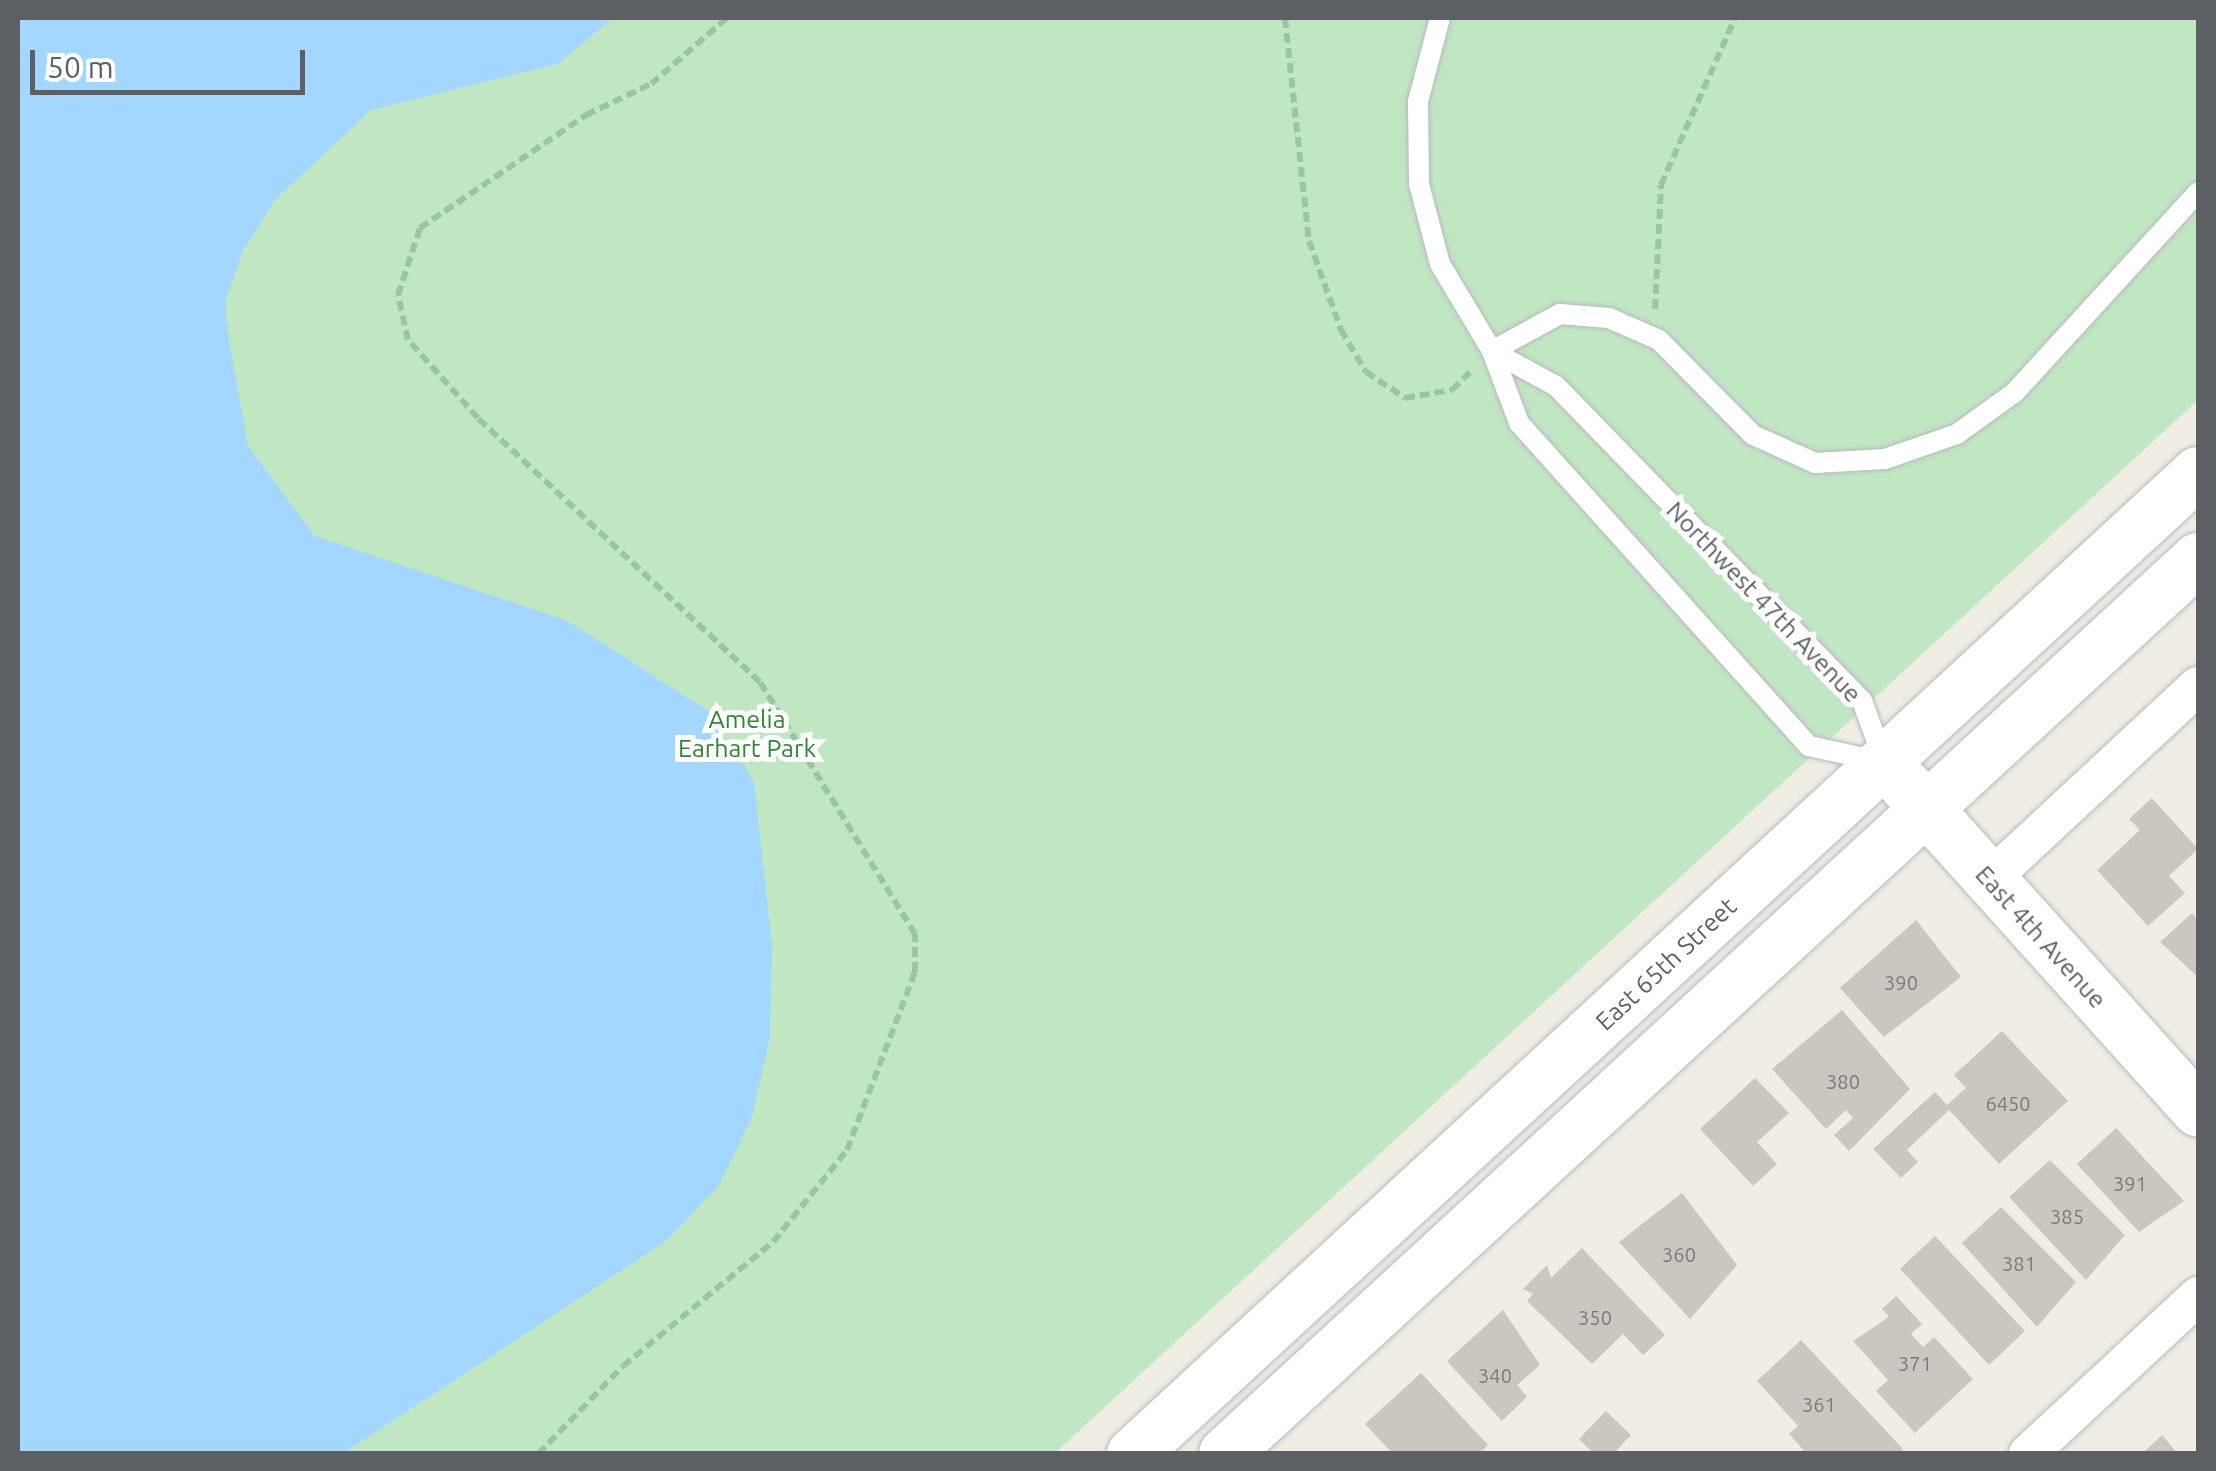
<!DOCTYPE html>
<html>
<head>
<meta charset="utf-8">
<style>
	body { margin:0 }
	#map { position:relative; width:2216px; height:1471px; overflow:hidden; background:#efede4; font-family:Ubuntu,sans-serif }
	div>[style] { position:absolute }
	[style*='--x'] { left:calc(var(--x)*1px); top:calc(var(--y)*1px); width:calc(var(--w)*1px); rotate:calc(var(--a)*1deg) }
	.green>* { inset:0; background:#c0e7c1 }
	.water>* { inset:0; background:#a4d7ff }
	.building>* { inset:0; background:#cac7c1 }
	.path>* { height:6px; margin-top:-3px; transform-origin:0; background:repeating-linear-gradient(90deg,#98c6a5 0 10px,transparent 0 15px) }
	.roads { filter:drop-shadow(0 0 2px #b7babe) drop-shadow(0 0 2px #b7babe) }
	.service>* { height:20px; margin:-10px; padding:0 10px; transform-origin:10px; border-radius:10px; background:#fff }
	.minor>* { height:38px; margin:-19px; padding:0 19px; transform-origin:19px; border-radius:19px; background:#fff }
	.secondary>* { height:52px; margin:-26px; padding:0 26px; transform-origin:26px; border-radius:26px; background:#fff }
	span { translate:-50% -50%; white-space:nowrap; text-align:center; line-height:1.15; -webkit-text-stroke:10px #fff; paint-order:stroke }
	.number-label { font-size:20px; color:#787a7c }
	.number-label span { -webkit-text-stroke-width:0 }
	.street-label { font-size:25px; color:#5c6065 }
	.park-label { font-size:25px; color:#348438 }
	.frame { position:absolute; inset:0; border:20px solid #5c6065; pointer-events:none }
	.scale { position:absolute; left:30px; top:50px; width:275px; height:45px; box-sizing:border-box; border:5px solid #5c6065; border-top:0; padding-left:12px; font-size:30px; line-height:35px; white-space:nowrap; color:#5c6065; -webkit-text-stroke:8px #fff; paint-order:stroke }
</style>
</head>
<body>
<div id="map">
	<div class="green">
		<i style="clip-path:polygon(18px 18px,2198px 18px,2198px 400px,1055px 1453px,18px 1453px)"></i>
	</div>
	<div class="water">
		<i style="clip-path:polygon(18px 18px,613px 18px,558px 64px,371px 110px,275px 200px,243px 251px,225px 302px,229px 340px,248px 446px,315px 536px,568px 621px,707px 710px,754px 781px,772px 946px,770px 1038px,751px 1120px,718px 1187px,665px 1242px,344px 1453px,18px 1453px)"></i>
	</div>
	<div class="building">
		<i style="clip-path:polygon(2152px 798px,2198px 849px,2169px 876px,2185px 893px,2148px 926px,2097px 870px,2140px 830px,2129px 819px)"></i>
		<i style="clip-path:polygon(2192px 913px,2198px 921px,2198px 977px,2160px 942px)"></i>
		<i style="clip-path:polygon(1916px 920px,1961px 977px,1884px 1037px,1840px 988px)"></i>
		<i style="clip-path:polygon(1842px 1010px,1910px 1089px,1849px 1151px,1834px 1135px,1853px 1118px,1846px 1110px,1826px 1129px,1772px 1069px)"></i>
		<i style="clip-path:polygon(2002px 1031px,2068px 1101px,1999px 1164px,1949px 1110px,1907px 1150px,1918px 1162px,1901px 1178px,1873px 1149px,1935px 1092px,1947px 1105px,1966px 1088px,1954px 1075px)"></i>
		<i style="clip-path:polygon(1755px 1078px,1789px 1113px,1757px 1142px,1777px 1164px,1753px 1186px,1700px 1129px)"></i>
		<i style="clip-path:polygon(2116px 1128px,2184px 1201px,2139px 1232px,2077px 1164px)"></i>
		<i style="clip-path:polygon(2050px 1160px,2125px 1235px,2086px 1280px,2009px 1197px)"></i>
		<i style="clip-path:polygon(1682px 1193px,1737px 1265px,1690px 1319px,1619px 1242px)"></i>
		<i style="clip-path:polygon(2001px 1207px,2076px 1282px,2037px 1327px,1962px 1243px)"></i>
		<i style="clip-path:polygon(1935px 1236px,2025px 1331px,1989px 1365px,1900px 1269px)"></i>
		<i style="clip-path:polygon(1582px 1248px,1665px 1335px,1643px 1355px,1623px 1334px,1592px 1364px,1527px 1301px,1533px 1294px,1523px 1289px,1547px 1265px,1551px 1278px)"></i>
		<i style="clip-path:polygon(1896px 1296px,1922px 1324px,1911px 1334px,1923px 1347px,1934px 1337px,1973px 1379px,1915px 1433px,1876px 1391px,1888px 1380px,1853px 1341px,1889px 1317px,1882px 1309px)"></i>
		<i style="clip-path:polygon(1503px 1310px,1540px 1365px,1517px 1385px,1527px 1397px,1502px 1421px,1447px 1361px)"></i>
		<i style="clip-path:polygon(1801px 1340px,1903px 1449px,1899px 1454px,1807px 1454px,1789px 1434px,1798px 1426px,1757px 1381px)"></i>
		<i style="clip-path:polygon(1421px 1373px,1488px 1445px,1479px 1454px,1393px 1454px,1365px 1424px)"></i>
		<i style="clip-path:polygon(1606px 1411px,1631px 1435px,1613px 1454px,1594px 1454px,1579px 1439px)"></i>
		<i style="clip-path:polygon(2162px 1435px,2178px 1454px,2142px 1454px)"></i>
	</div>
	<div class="path">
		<i style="--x:1285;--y:18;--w:224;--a:83.9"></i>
		<i style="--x:1309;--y:241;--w:95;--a:70.2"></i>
		<i style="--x:1341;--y:330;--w:49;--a:59.2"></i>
		<i style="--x:1366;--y:372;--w:47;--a:33.7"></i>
		<i style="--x:1405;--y:398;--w:48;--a:-9.7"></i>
		<i style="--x:1452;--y:390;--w:30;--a:-45"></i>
		<i style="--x:1655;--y:309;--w:124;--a:-87.2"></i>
		<i style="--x:1661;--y:185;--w:183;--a:-66.1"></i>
		<i style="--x:538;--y:1454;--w:122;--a:-46"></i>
		<i style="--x:623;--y:1366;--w:195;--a:-39.6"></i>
		<i style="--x:773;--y:1242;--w:118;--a:-51.2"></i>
		<i style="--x:847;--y:1150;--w:191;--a:-69.1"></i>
		<i style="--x:915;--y:972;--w:38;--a:-90"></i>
		<i style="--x:915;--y:934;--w:296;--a:-121.6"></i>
		<i style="--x:760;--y:682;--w:386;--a:-136.9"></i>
		<i style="--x:478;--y:418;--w:105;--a:-131.9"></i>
		<i style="--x:408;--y:340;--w:46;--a:-102.5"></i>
		<i style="--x:398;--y:295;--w:71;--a:-71.8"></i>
		<i style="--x:420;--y:228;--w:201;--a:-34.2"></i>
		<i style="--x:586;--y:115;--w:72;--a:-25.5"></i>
		<i style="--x:651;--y:84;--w:101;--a:-41"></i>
	</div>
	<div class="roads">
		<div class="service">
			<i style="--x:1440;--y:18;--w:86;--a:104.8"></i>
			<i style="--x:1418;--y:101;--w:83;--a:89.3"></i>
			<i style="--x:1419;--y:184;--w:83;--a:75.3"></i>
			<i style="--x:1440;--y:264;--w:101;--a:59.1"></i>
			<i style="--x:1492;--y:351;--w:77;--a:69.4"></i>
			<i style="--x:1519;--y:423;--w:434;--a:48.1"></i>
			<i style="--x:1809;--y:746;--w:71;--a:12.3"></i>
			<i style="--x:1492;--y:351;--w:77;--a:-28.6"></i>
			<i style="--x:1560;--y:314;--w:49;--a:4.7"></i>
			<i style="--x:1609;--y:318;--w:55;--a:23.7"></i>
			<i style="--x:1659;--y:340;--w:134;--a:45.3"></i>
			<i style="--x:1753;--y:435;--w:68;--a:24.3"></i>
			<i style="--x:1815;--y:463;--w:70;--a:-3.3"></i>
			<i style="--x:1885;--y:459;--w:76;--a:-19.1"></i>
			<i style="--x:1957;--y:434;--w:72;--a:-35.9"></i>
			<i style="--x:2015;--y:392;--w:271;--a:-47.5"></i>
			<i style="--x:1492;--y:351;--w:73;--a:28.7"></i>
			<i style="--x:1556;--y:386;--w:439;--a:45.8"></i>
			<i style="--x:1862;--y:701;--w:63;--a:69.6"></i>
		</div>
		<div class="minor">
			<i style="--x:1989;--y:880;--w:285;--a:-42.9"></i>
			<i style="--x:2028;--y:1454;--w:232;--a:-42.9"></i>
		</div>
		<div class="secondary">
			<i style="--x:1905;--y:785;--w:438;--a:48"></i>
			<i style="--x:1133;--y:1454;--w:1448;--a:-42.65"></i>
			<i style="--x:1225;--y:1454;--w:1322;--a:-42.61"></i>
		</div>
	</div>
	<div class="number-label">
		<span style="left:1901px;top:982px">390</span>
		<span style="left:1843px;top:1081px">380</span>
		<span style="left:2008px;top:1103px">6450</span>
		<span style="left:2130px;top:1183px">391</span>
		<span style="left:2067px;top:1216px">385</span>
		<span style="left:1679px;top:1254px">360</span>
		<span style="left:2019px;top:1263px">381</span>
		<span style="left:1595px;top:1317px">350</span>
		<span style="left:1915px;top:1363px">371</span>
		<span style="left:1495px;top:1375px">340</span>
		<span style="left:1819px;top:1404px">361</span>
	</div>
	<div class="street-label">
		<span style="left:1764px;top:602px;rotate:46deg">Northwest 47th Avenue</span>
		<span style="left:2041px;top:937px;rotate:48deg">East 4th Avenue</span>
		<span style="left:1666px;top:964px;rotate:-43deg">East 65th Street</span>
	</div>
	<div class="park-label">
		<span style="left:747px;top:734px">Amelia<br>Earhart Park</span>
	</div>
	<div class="frame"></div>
	<div class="scale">50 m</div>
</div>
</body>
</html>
